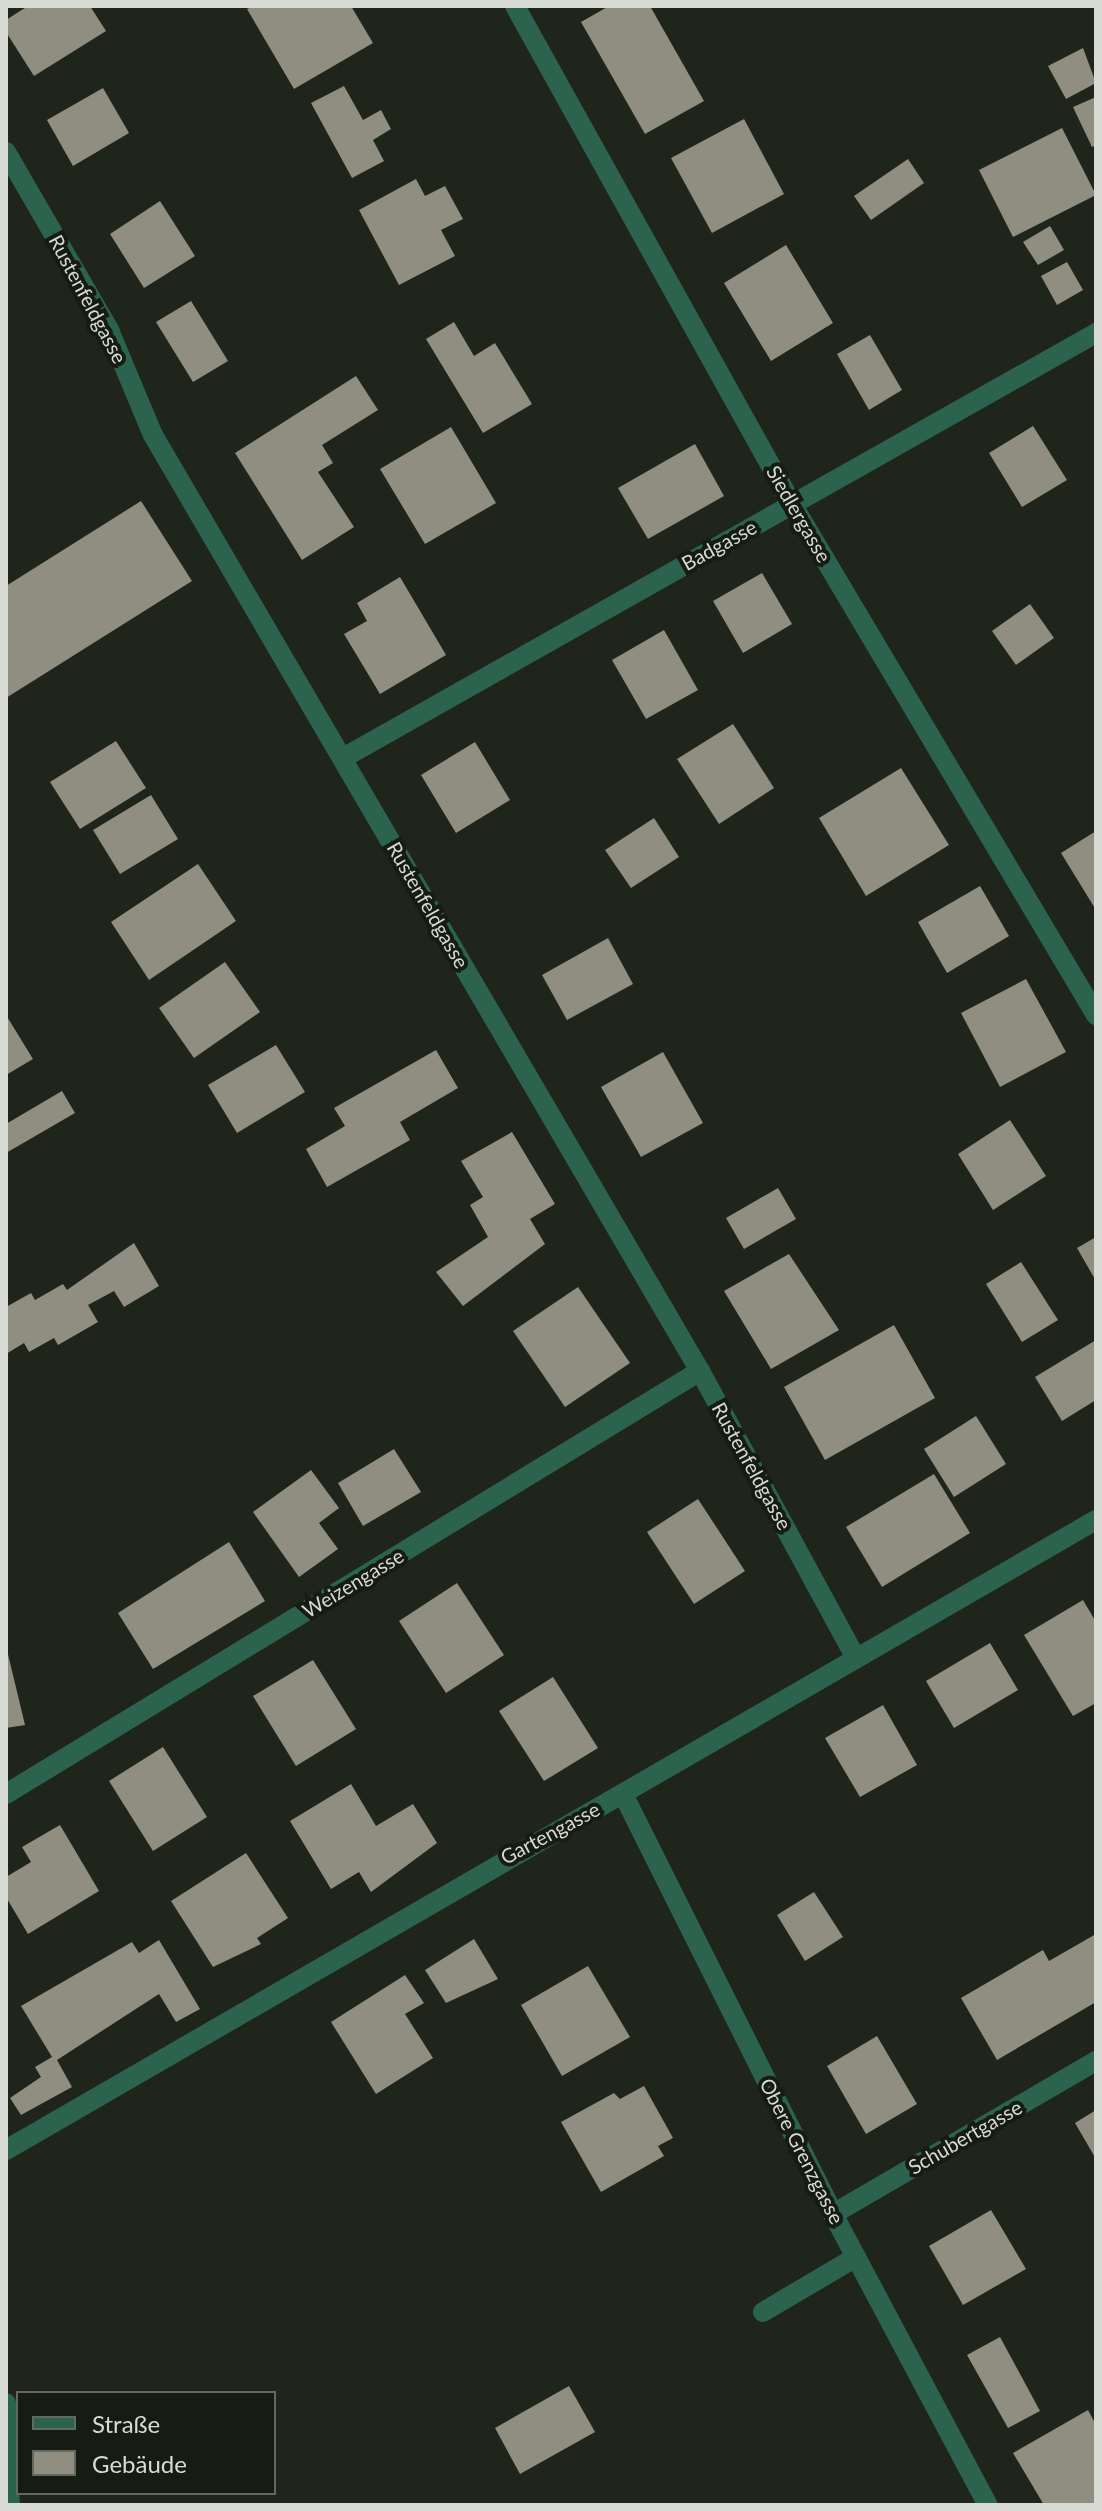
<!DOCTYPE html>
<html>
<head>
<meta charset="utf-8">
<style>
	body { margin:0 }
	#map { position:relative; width:1102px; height:2511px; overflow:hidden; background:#1f251b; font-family:Lato,sans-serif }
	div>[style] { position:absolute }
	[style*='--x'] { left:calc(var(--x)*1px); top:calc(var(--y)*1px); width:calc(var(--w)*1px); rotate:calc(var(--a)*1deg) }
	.building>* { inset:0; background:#908e80 }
	.minor>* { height:20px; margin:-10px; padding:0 10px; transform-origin:10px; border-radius:10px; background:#2b634e }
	span { translate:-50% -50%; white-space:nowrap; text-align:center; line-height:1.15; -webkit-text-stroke:8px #161c12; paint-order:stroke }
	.street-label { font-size:20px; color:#d7dbd4 }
	.frame { position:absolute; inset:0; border:8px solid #d7dbd4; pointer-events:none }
	.legend { position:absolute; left:16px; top:2391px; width:260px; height:104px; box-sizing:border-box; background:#161c12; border:2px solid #636860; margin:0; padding:10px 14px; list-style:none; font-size:24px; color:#d7dbd4 }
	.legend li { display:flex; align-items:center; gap:16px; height:40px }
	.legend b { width:40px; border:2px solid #636860 }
</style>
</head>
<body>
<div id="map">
	<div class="building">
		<i style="clip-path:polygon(28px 6px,90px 6px,106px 31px,34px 76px,6px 32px,6px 20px)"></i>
		<i style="clip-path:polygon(253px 6px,351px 6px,373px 43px,294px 89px,247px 9px)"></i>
		<i style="clip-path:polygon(609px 6px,650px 6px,704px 101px,645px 134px,581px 22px)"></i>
		<i style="clip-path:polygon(1083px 48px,1096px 83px,1066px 99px,1048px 66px)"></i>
		<i style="clip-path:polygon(344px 86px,363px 120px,381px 110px,391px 129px,373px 140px,384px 161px,352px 178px,311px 103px)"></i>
		<i style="clip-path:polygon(103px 88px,129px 133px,73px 166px,47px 120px)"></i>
		<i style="clip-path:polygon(1096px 97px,1096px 145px,1092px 147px,1073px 107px)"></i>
		<i style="clip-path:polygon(744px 119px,784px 194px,712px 233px,671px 158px)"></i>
		<i style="clip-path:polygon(1062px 128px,1096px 195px,1013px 237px,979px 170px)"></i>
		<i style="clip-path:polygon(908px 159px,924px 183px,871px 220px,854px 196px)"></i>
		<i style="clip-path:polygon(416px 179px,425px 196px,445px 186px,463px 219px,441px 230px,455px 256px,399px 285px,359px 210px)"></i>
		<i style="clip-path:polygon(160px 201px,195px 256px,144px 288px,110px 234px)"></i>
		<i style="clip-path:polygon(1050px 226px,1064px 250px,1038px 265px,1023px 242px)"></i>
		<i style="clip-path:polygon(786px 245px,833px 323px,771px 361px,724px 283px)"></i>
		<i style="clip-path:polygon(1067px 262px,1083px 290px,1057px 305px,1041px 276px)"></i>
		<i style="clip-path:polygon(191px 301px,228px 361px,193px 382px,156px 322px)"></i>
		<i style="clip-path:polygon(454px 322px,474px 356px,495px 343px,532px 404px,483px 433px,426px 339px)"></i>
		<i style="clip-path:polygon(870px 335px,902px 390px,869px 410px,837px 354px)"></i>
		<i style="clip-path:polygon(356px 376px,378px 410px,322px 445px,333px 463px,318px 472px,354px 527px,302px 560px,235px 453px)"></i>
		<i style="clip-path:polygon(1033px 426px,1067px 480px,1022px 507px,989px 453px)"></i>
		<i style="clip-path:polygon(451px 427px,496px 503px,425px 544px,380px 469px)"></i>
		<i style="clip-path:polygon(695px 444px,724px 496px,648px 539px,618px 488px)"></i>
		<i style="clip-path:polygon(141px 501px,192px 581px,6px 698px,6px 586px)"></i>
		<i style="clip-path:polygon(762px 573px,792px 624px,743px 653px,713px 601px)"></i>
		<i style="clip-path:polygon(400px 577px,446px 655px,380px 694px,344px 634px,367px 621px,357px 603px)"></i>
		<i style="clip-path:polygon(1030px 604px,1054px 638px,1016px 665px,992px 631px)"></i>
		<i style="clip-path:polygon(664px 630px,698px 690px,646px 719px,612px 660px)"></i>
		<i style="clip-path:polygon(733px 724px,774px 788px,719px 824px,677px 759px)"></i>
		<i style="clip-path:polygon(116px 741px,146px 788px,80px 829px,50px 782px)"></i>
		<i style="clip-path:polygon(475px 742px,510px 800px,456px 833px,421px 775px)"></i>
		<i style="clip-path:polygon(901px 768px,949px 845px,866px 896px,819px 818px)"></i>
		<i style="clip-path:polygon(151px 795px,178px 839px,120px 874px,93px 830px)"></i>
		<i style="clip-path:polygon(654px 818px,679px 857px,631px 888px,605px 850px)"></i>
		<i style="clip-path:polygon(1096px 831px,1096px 910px,1061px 853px)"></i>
		<i style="clip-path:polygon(198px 864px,236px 921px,149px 980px,111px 922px)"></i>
		<i style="clip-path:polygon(980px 886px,1009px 936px,947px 973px,918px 922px)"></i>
		<i style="clip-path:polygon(608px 938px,633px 984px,567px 1020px,542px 975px)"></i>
		<i style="clip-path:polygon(225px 962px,260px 1012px,194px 1058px,159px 1008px)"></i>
		<i style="clip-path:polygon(1026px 979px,1066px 1052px,1000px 1087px,961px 1013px)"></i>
		<i style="clip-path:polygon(6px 1015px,33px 1059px,6px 1075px)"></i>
		<i style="clip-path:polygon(276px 1045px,305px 1092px,237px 1133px,208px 1085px)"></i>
		<i style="clip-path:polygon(436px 1050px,458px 1088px,400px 1122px,410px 1140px,327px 1187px,306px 1149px,345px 1126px,334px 1108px)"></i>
		<i style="clip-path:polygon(663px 1052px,703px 1123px,641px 1157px,601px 1087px)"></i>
		<i style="clip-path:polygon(62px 1091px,75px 1113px,6px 1153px,6px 1124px)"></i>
		<i style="clip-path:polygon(1010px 1120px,1046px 1176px,993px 1210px,958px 1154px)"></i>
		<i style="clip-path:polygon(512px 1132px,555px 1204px,530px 1219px,545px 1244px,463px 1306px,436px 1272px,488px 1237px,470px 1205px,483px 1197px,461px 1161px)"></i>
		<i style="clip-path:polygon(778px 1188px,796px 1219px,744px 1249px,726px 1218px)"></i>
		<i style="clip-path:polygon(1096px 1237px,1096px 1281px,1077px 1248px)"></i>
		<i style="clip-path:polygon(134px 1243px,159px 1286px,124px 1307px,114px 1291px,88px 1305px,98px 1322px,58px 1345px,54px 1338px,29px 1352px,24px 1343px,6px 1354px,6px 1307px,31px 1293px,35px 1300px,63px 1284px,67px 1290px)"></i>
		<i style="clip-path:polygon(789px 1254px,839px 1330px,771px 1369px,724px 1291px)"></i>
		<i style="clip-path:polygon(1021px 1262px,1058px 1320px,1022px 1342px,986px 1284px)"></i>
		<i style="clip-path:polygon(578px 1287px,630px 1363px,565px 1407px,513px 1331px)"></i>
		<i style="clip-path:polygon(894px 1325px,935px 1398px,825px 1460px,784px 1387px)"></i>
		<i style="clip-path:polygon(1096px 1340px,1096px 1400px,1062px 1421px,1035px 1377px)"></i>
		<i style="clip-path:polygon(976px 1416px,1006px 1464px,954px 1497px,924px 1449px)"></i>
		<i style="clip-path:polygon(394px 1449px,421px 1492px,363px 1526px,338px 1483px)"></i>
		<i style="clip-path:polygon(311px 1470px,339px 1508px,319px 1523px,338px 1549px,299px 1577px,253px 1512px)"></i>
		<i style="clip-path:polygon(934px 1474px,970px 1533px,882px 1587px,846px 1527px)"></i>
		<i style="clip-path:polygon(698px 1499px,745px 1571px,694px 1604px,647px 1532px)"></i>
		<i style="clip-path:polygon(229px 1542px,265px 1601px,153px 1669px,118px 1613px)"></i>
		<i style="clip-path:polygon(457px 1583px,504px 1655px,446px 1693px,399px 1621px)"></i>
		<i style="clip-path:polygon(1083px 1600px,1096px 1622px,1096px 1703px,1073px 1716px,1024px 1635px)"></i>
		<i style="clip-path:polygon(990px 1643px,1018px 1690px,954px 1728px,926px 1681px)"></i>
		<i style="clip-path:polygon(6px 1646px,25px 1725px,6px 1728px)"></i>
		<i style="clip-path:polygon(313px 1660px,356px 1729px,296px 1766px,253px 1696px)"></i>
		<i style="clip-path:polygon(553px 1677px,598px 1748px,544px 1781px,499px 1711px)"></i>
		<i style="clip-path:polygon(883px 1705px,917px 1765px,860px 1797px,825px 1738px)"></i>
		<i style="clip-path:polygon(163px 1747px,207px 1817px,153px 1851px,109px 1781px)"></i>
		<i style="clip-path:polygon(351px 1784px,376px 1826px,413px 1804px,437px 1843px,371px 1892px,359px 1872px,331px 1889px,290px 1821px)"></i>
		<i style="clip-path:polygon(60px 1825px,99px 1891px,28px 1934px,6px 1897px,6px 1877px,31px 1862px,22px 1847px)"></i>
		<i style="clip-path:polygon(246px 1853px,288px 1918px,257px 1938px,261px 1944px,213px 1967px,171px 1901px)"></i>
		<i style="clip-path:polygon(814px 1892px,843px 1937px,805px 1961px,777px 1915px)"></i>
		<i style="clip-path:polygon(1096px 1934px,1096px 2002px,997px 2060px,961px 1998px,1043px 1950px,1049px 1961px)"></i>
		<i style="clip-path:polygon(474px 1939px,498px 1979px,446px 2003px,425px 1970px)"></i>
		<i style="clip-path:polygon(159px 1940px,200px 2009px,176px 2022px,159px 1994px,57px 2060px,72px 2087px,21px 2115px,10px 2098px,41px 2077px,35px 2067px,52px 2057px,21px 2006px,132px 1942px,139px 1953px)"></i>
		<i style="clip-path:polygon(588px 1966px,630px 2037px,562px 2076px,521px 2005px)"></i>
		<i style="clip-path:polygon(405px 1975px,424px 2003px,405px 2014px,433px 2058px,376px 2094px,331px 2022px)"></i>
		<i style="clip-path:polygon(877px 2036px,917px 2104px,866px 2134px,827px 2066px)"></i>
		<i style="clip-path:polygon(644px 2086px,673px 2138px,658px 2146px,664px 2156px,601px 2192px,561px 2122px,614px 2093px,620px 2099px)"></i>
		<i style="clip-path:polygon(1096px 2110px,1096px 2159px,1075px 2123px)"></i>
		<i style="clip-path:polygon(991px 2210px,1026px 2269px,963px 2305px,929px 2246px)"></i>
		<i style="clip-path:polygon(1000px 2337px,1040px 2411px,1008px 2428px,967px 2355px)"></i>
		<i style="clip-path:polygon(569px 2386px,595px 2432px,520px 2474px,495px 2428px)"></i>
		<i style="clip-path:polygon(1088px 2410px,1096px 2425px,1096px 2505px,1044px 2505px,1013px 2453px)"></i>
	</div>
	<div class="minor">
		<i style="--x:515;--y:6;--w:570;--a:60.92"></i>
		<i style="--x:792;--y:504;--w:595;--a:59.25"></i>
		<i style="--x:6;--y:152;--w:206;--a:59.9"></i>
		<i style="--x:109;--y:330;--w:114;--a:67.3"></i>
		<i style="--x:153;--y:435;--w:1084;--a:59.7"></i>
		<i style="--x:700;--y:1371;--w:324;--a:61.5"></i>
		<i style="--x:343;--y:758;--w:865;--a:-29.44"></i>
		<i style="--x:6;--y:1794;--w:813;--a:-31.36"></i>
		<i style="--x:623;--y:1794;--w:470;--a:63.4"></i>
		<i style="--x:833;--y:2214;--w:330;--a:62"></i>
		<i style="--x:6;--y:2150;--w:1259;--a:-30.03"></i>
		<i style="--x:833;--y:2214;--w:304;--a:-30.2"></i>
		<i style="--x:763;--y:2312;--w:108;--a:-30.6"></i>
		<i style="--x:6;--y:2403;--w:102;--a:87.8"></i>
	</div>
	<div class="street-label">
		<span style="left:88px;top:299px;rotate:62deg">Rustenfeldgasse</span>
		<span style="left:799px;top:514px;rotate:60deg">Siedlergasse</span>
		<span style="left:719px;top:545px;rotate:-29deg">Badgasse</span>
		<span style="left:428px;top:905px;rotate:60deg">Rustenfeldgasse</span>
		<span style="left:752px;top:1466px;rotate:61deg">Rustenfeldgasse</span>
		<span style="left:353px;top:1583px;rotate:-31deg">Weizengasse</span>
		<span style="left:550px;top:1833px;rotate:-28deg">Gartengasse</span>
		<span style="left:965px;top:2137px;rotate:-30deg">Schubertgasse</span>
		<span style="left:802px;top:2151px;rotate:63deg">Obere Grenzgasse</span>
	</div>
	<div class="frame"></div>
	<ul class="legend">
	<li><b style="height:10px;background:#2b634e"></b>Straße</li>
	<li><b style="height:22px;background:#908e80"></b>Gebäude</li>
	</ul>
</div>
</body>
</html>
